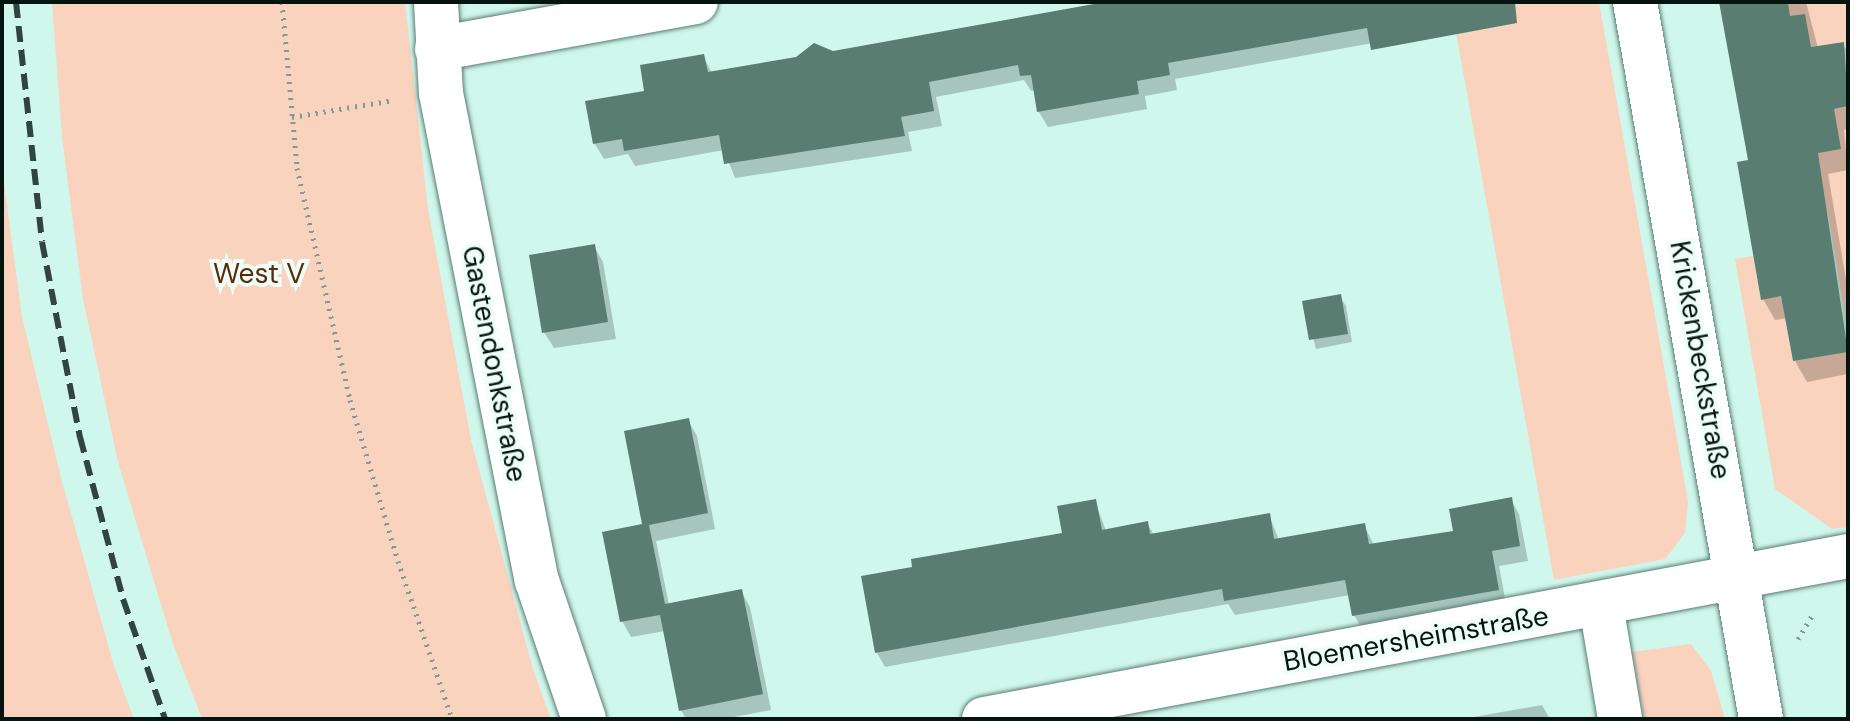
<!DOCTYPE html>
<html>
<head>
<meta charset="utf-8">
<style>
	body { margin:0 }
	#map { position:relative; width:1850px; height:721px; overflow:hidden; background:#d0f7eb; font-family:"DM Sans",sans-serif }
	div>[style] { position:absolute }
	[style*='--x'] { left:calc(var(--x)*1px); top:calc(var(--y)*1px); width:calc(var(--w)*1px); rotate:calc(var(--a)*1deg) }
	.green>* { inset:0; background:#f9d3bd }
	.shadow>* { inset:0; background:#0003 }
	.building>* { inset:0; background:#5a7d72 }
	.path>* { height:5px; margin-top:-2.5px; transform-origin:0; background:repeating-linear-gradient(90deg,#7f9b93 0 2px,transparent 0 8px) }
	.roads { filter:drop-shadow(0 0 2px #5a7d73) drop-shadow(0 0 2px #5a7d73) }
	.street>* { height:44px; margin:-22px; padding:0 22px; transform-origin:22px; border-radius:22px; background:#fff }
	.rail>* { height:6px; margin-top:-3px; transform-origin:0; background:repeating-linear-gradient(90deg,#31443e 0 16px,transparent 0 24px) }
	span { translate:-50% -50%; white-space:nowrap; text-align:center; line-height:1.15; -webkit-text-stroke:8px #effef9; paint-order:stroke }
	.park-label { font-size:28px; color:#5b2b09 }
	.street-label { font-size:28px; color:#061410 }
	.frame { position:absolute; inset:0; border:4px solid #061410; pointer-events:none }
</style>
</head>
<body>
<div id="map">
	<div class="green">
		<i style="clip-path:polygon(52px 2px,405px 2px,428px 209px,471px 440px,533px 669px,551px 719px,202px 719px,172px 641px,118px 462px,83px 299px,62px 137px)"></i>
		<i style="clip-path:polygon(1495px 2px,1599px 2px,1688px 501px,1685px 533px,1665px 559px,1554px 580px,1456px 32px)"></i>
		<i style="clip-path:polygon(1788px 2px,1848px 2px,1848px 67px,1844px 42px,1811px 47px,1805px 14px,1790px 16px)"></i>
		<i style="clip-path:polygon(1848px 106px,1848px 333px,1828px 213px,1800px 218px,1794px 157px,1834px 109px)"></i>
		<i style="clip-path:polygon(2px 168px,22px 317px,61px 478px,114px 666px,134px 719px,2px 719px)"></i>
		<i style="clip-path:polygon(1753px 256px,1761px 299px,1781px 296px,1793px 361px,1848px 352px,1848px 527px,1832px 529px,1775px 489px,1735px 259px)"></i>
		<i style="clip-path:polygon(1691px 644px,1711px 671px,1725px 719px,1644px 719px,1632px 652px)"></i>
	</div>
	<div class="shadow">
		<i style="clip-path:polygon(1116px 2px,1405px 2px,1411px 36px,1175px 79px,1177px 90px,1145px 96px,1147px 109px,1048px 127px,1039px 112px,1035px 90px,1031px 91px,1024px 80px,936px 97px,942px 126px,908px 132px,912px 151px,735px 178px,724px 150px,635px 166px,628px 154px,604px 159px,595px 144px,588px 103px,646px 93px,703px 56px,712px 73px)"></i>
		<i style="clip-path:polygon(1721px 2px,1806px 2px,1818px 48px,1843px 44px,1848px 53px,1848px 129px,1844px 130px,1848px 170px,1828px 174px,1848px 291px,1848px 374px,1807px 382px,1795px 361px,1787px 318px,1775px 320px,1763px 299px,1750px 162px)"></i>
		<i style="clip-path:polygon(594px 246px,603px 262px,616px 339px,554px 348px,544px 332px)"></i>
		<i style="clip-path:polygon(1340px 297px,1346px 306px,1352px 342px,1316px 349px,1304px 303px)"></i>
		<i style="clip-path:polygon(688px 420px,697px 436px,715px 529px,656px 541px,669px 605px,741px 591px,750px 607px,771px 710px,724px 719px,686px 719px,681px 710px,665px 631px,631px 637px,622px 621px,644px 526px)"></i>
		<i style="clip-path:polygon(1511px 500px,1519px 514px,1528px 561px,1499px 566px,1506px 604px,1363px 630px,1354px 615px,1350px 595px,1235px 615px,1228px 604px,885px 667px,877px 653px,915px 569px,1064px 534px,1095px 501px,1106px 531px,1147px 523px,1154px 535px,1269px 515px,1279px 540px,1364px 525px,1374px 545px,1455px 533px)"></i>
		<i style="clip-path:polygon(1542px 705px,1550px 719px,1462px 719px)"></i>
	</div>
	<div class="building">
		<i style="clip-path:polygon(1105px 2px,1515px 2px,1517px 23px,1371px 50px,1367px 28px,1168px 63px,1170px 75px,1137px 81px,1139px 94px,1037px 112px,1031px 75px,1020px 76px,1018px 65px,929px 82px,934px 111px,901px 117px,905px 136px,724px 164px,719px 135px,624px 151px,622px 139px,593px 144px,585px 101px,644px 91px,640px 65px,704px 54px,708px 72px,796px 57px,814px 43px,833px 51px)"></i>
		<i style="clip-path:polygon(1719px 2px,1788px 2px,1790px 16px,1805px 14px,1811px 47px,1844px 42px,1848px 106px,1834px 109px,1841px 149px,1818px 153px,1848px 352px,1793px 361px,1781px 296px,1761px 300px,1737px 162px,1748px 160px)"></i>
		<i style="clip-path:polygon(595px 244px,608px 322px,542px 333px,529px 255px)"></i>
		<i style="clip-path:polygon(1341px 294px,1348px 334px,1309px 340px,1302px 301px)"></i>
		<i style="clip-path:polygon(689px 418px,708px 513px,649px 525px,665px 604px,742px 589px,763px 694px,679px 711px,660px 615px,620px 622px,602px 532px,642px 524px,624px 431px)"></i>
		<i style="clip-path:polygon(1512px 497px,1520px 546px,1492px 551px,1499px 590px,1352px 616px,1345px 580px,1224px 601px,1222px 589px,875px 653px,861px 576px,912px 567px,911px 559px,1062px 533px,1057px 506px,1096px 499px,1102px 530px,1148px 521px,1150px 534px,1270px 513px,1274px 539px,1365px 523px,1369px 544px,1453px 531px,1449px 509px)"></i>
	</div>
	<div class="path">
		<i style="--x:282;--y:2;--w:167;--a:84.8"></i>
		<i style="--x:297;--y:168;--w:238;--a:77.1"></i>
		<i style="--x:350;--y:400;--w:168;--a:73.4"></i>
		<i style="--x:398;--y:561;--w:167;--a:71.1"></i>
		<i style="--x:292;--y:117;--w:103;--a:-9.5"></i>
		<i style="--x:1798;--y:639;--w:29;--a:-59"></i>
	</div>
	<div class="roads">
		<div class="street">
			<i style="--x:436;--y:2;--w:91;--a:86.9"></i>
			<i style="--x:441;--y:93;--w:497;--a:78.9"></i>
			<i style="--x:537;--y:581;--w:146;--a:71.2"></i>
			<i style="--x:1635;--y:2;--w:728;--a:80.03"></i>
			<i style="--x:437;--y:49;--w:263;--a:-10.3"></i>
			<i style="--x:1601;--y:605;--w:116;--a:80.5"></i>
			<i style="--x:984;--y:719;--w:879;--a:-10.68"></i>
		</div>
	</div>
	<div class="rail">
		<i style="--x:16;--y:2;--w:241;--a:83.8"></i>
		<i style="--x:42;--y:242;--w:199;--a:79"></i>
		<i style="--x:80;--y:437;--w:168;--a:75.1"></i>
		<i style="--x:123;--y:599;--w:127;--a:70.7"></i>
	</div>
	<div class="park-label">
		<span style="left:259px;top:274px">West V</span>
	</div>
	<div class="street-label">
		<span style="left:1700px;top:360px;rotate:80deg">Krickenbeckstraße</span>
		<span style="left:494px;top:364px;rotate:79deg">Gastendonkstraße</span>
		<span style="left:1416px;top:639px;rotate:-10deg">Bloemersheimstraße</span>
	</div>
	<div class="frame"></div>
</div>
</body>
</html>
